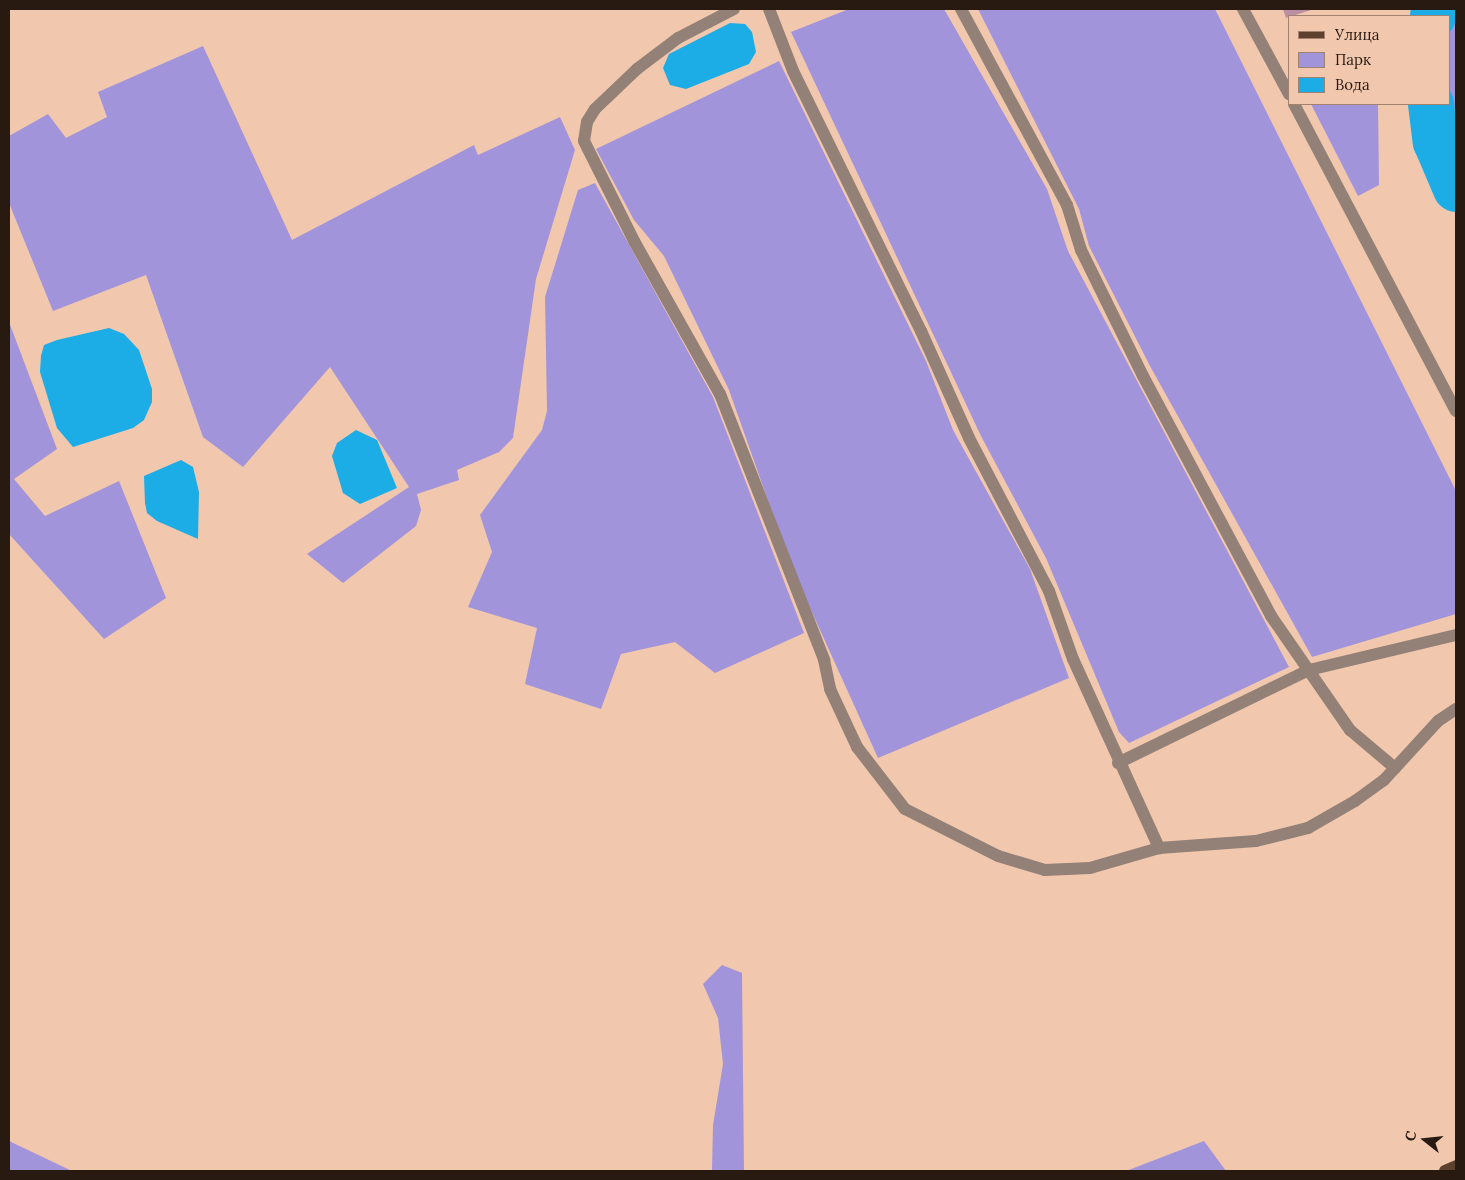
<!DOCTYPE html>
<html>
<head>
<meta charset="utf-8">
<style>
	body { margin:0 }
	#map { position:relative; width:1465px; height:1180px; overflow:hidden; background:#f1c7ae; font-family:Lora,serif }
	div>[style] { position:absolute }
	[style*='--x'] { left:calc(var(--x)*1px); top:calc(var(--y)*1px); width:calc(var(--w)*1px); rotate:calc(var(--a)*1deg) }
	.green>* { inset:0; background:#a294db }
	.water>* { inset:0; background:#1cace6 }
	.river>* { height:46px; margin:-23px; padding:0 23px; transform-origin:23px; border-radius:23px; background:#1cace6 }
	.building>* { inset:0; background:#bb8fa1 }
	.service>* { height:12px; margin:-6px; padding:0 6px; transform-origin:6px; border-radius:6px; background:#938177 }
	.minor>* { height:12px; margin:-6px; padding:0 6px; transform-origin:6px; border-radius:6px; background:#938177 }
	.primary>* { height:12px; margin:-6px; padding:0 6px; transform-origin:6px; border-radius:6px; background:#5e402e }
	span { translate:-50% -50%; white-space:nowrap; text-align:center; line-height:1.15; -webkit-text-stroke:5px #f1c7ae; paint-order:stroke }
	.frame { position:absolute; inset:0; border:10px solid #291a11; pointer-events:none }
	.legend { position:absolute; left:1288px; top:15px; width:162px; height:90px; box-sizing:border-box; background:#f1c7ae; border:1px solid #a1826f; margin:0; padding:6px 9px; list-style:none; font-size:15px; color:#291a11 }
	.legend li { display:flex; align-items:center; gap:10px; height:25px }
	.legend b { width:25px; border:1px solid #a1826f }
	.north { position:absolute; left:1400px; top:1115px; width:50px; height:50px; -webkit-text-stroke:4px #f1c7ae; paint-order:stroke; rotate:286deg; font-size:14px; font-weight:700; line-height:20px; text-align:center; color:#291a11 }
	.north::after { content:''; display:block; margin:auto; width:18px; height:22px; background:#291a11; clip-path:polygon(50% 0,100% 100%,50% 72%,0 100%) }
</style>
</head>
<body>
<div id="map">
	<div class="green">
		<i style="clip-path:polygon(849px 9px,944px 9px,1047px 189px,1068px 251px,1289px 667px,1129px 743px,1119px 732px,1046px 558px,981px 436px,791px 32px)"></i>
		<i style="clip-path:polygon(978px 9px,1215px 9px,1456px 491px,1456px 614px,1312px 657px,1150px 366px,1089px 246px,1079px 209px)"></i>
		<i style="clip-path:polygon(1446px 9px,1456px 9px,1456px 147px,1441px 106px,1449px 104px)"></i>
		<i style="clip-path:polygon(203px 46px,292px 240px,474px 145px,478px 155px,560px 117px,575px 150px,536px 279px,513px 438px,499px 452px,457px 470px,459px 480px,417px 494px,421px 510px,416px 526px,343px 583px,307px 554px,409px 487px,330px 367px,243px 467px,203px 437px,146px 275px,53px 311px,9px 203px,9px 136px,48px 114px,66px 138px,107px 117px,98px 92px)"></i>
		<i style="clip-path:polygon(779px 61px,926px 361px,953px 430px,1030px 569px,1069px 678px,878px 758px,791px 566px,729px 390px,664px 256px,634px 220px,596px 149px)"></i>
		<i style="clip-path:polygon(1311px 104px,1378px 104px,1379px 185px,1358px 196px)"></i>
		<i style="clip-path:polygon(595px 183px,713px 397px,804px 633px,715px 673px,675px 642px,621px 654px,601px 709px,525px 684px,537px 628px,468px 607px,492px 552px,480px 515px,542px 430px,547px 411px,545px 297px,578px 190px)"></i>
		<i style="clip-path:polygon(9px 322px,57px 449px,14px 479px,45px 516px,119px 481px,166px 598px,104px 639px,9px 534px)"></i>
		<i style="clip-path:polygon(722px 965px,742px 973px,744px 1171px,712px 1171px,713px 1125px,723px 1064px,718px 1018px,703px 984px)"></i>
		<i style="clip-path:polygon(9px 1141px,72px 1171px,9px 1171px)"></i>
		<i style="clip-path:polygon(1204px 1141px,1226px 1171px,1126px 1171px)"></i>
	</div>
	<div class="water">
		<i style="clip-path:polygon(730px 23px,745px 24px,752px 32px,756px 52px,749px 64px,686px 89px,670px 85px,663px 68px,669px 54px)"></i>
		<i style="clip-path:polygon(109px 328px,124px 334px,139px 350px,152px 389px,152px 402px,144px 420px,133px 428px,73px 447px,57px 428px,40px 372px,41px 356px,44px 345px,57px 340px)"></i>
		<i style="clip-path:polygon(356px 430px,377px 440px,397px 488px,360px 504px,343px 493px,332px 456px,337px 443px)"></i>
		<i style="clip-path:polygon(181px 460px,193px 467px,199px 492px,198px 539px,157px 521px,147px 513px,145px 503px,144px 476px)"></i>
	</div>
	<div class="river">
		<i style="--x:1433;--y:16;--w:7;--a:-82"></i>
		<i style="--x:1431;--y:104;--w:38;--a:83"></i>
		<i style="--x:1436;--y:142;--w:51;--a:66.9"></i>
	</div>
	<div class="building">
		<i style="clip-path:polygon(1283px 9px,1314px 9px,1286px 18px)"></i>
	</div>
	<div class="service">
		<i style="--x:734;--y:9;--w:63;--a:152.6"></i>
		<i style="--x:678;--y:38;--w:51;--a:142.9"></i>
		<i style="--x:637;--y:69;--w:58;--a:136.4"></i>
		<i style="--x:595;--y:109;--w:15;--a:122"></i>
		<i style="--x:587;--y:122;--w:19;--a:99"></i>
		<i style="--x:584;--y:141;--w:112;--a:63.4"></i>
		<i style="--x:634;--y:241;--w:176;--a:60.7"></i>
		<i style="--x:720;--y:394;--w:286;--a:68.6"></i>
		<i style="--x:824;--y:660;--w:30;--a:78"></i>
		<i style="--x:830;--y:689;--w:64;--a:65"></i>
		<i style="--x:857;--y:747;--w:78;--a:52.3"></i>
		<i style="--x:905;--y:809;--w:104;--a:26.8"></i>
		<i style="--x:998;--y:856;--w:49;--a:16.6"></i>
		<i style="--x:1045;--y:870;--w:45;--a:-2.5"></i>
		<i style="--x:1090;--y:868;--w:72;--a:-16.2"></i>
		<i style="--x:1159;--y:848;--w:97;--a:-4.1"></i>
		<i style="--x:1256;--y:841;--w:54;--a:-14"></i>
		<i style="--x:1308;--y:828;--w:54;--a:-29.9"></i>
		<i style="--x:1355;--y:801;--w:36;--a:-36"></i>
		<i style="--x:1384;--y:780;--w:80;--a:-47.5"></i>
		<i style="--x:1438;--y:721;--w:22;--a:-34"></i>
		<i style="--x:769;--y:9;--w:66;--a:68.8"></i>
		<i style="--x:793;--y:71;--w:290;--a:63.8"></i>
		<i style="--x:921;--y:331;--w:117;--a:65.8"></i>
		<i style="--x:969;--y:438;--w:173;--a:62.4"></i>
		<i style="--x:1049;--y:591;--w:72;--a:70.6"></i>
		<i style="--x:1073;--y:659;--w:208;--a:65.5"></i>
		<i style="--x:961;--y:9;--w:223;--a:61.6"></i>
		<i style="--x:1067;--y:205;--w:47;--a:72.7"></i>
		<i style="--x:1081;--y:250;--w:140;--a:63.8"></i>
		<i style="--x:1143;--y:376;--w:272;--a:61.9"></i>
		<i style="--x:1271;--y:616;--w:139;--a:55.3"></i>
		<i style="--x:1350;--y:730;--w:59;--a:40.2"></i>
		<i style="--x:1118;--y:763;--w:212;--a:-26"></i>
		<i style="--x:1309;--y:670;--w:151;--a:-13.4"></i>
	</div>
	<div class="minor">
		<i style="--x:1243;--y:9;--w:97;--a:61.6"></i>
		<i style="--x:1294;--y:104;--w:347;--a:62.2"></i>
	</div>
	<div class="primary">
		<i style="--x:1445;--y:1171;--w:12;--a:-24"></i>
	</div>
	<div class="frame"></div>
	<ul class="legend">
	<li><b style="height:6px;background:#5e402e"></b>Улица</li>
	<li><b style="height:14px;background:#a294db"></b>Парк</li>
	<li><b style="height:14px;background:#1cace6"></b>Вода</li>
	</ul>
	<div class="north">С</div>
</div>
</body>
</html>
